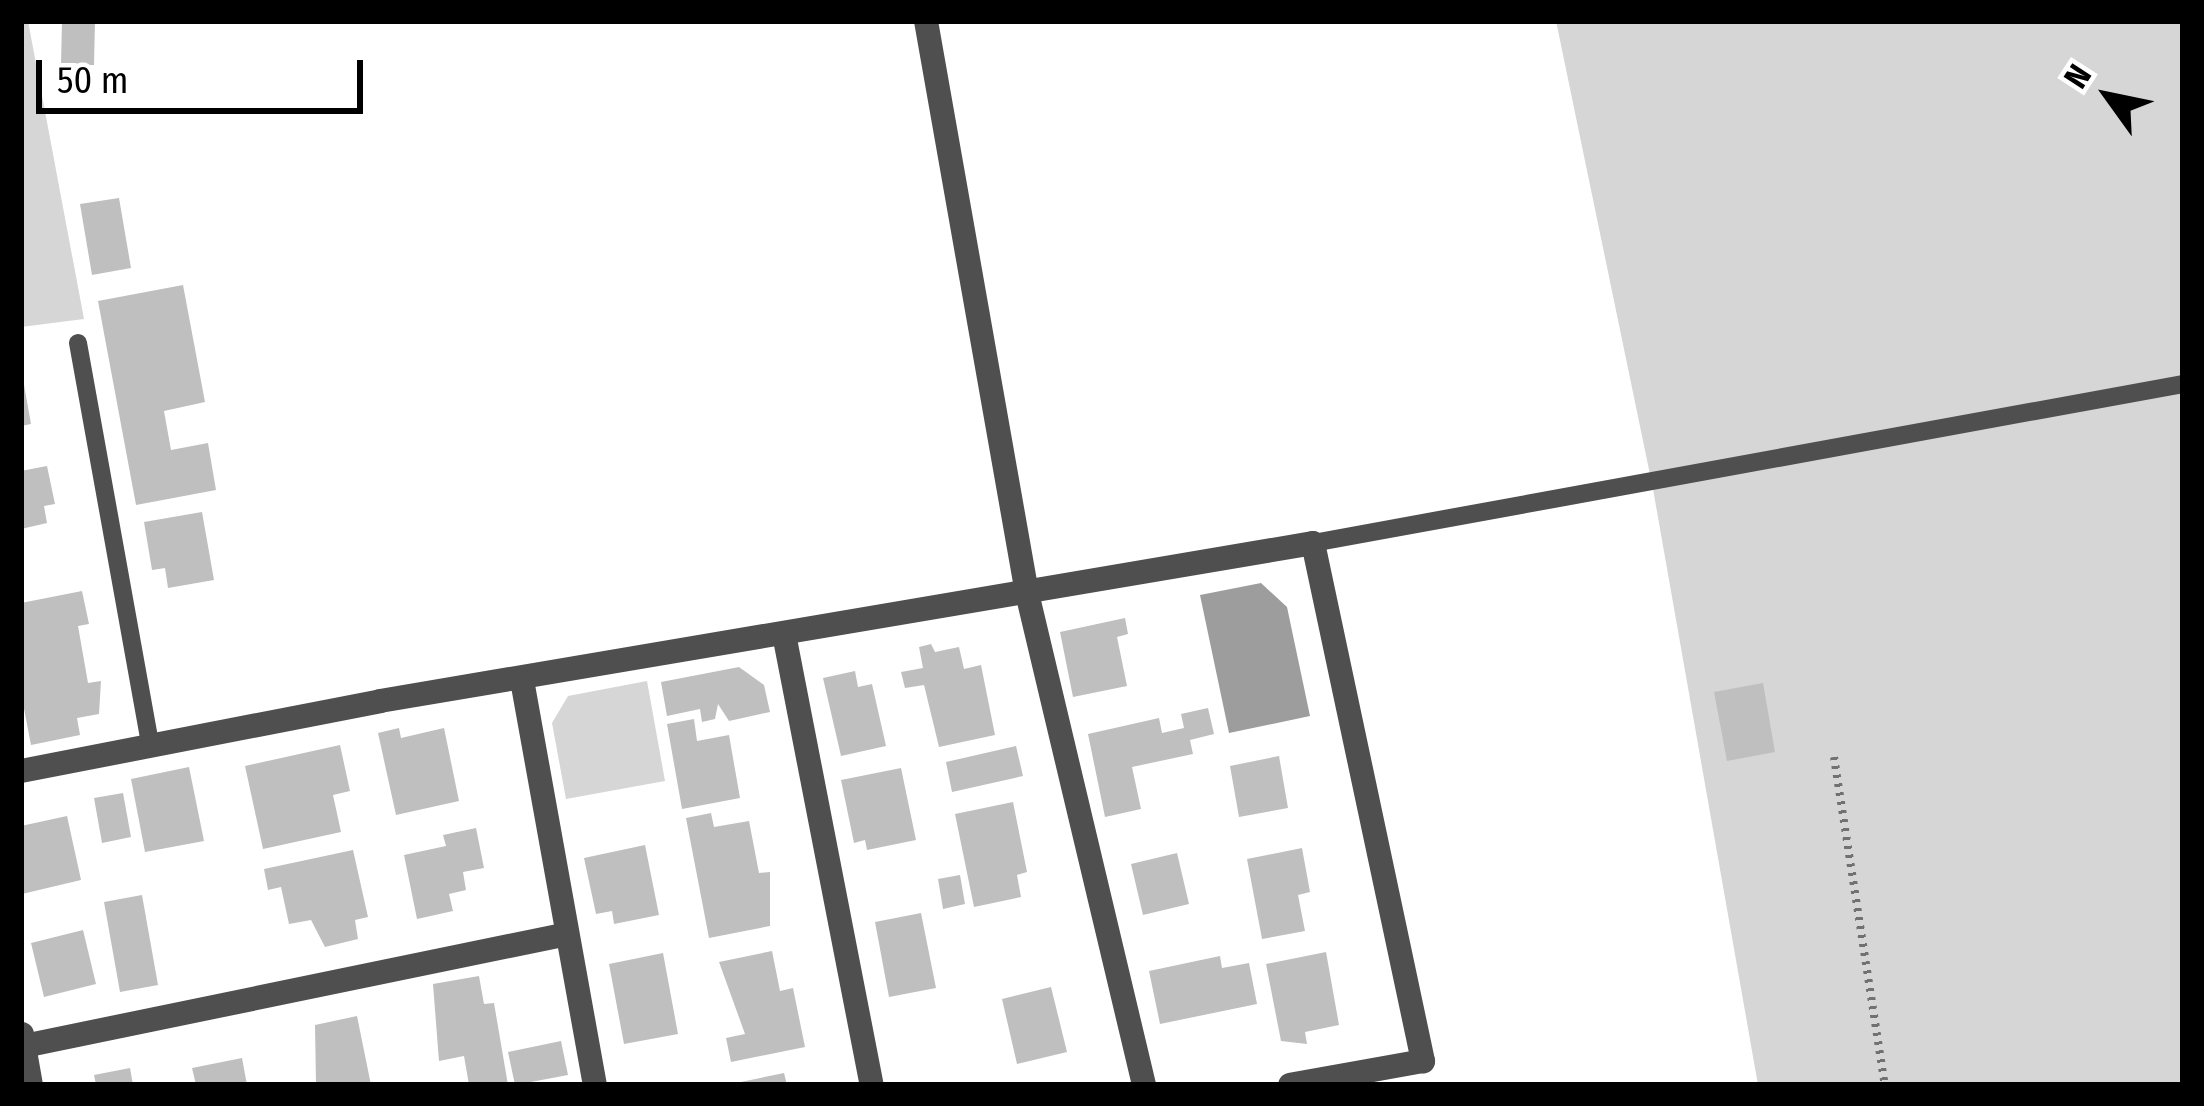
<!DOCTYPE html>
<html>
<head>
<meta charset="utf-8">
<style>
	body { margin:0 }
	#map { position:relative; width:2204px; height:1106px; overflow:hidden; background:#fff; font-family:"Fira Sans Condensed",sans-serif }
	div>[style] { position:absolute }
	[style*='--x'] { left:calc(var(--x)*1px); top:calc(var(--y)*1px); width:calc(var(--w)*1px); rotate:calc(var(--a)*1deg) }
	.green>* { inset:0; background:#d6d6d6 }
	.water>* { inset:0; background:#9d9d9d }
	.building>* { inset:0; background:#bfbfbf }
	.path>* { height:8px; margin-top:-4px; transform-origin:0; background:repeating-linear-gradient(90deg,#717171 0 3px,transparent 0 9px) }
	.lane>* { height:18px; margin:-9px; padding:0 9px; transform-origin:9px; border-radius:9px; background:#4f4f4f }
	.street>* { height:24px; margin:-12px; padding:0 12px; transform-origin:12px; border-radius:12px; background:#4f4f4f }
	span { translate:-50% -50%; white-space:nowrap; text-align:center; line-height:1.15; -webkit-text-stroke:10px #fff; paint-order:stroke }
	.frame { position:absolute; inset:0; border:24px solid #000; pointer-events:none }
	.north { position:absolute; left:2048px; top:36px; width:120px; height:120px; -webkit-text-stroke:9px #fff; paint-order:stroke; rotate:303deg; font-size:33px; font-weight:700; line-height:48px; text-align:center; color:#000 }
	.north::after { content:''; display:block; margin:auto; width:42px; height:54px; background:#000; clip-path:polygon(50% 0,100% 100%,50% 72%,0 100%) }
	.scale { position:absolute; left:36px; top:60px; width:327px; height:54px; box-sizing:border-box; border:6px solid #000; border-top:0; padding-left:15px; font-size:36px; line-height:42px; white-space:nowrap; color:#000; -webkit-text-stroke:9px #fff; paint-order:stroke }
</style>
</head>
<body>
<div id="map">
	<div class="green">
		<i style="clip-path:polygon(21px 21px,28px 21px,84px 319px,21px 327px)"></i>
		<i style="clip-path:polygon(1556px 21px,2183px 21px,2183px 1085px,1758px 1085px,1653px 489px)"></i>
		<i style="clip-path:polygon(647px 681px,665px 781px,566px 799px,552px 723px,568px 696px)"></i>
	</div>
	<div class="water">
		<i style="clip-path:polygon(1261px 583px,1287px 607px,1310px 716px,1229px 733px,1200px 595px)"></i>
	</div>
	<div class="building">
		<i style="clip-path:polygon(62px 21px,95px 21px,94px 65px,61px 65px)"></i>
		<i style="clip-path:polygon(119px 198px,131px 268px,92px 275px,80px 204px)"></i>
		<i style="clip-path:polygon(183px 285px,205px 402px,164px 411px,171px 450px,208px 443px,216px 490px,136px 505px,98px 301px)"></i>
		<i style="clip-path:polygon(23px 379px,31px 424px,21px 426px,21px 380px)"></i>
		<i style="clip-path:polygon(47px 466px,55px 504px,44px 506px,47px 523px,21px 529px,21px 471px)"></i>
		<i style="clip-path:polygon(202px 512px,214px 580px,168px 588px,165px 568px,152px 570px,144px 522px)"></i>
		<i style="clip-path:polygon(82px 591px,89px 624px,78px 626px,88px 683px,101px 681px,99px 714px,77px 718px,80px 735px,31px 745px,21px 693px,21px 603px)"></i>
		<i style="clip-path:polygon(1125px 618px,1128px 634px,1117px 637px,1127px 686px,1073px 697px,1060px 632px)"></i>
		<i style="clip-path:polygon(931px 644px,935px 652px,959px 647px,964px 669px,981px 665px,995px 735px,939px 747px,924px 685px,905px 688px,901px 672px,923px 668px,919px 647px)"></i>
		<i style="clip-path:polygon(739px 667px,764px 685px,770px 712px,729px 721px,718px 704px,715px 719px,702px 722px,700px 709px,667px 716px,661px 682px)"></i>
		<i style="clip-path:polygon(855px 671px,858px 687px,872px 684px,886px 746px,841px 756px,823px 678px)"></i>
		<i style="clip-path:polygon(1763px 683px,1775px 752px,1727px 761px,1714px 692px)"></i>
		<i style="clip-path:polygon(1208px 708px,1214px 734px,1190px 740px,1193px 754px,1132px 767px,1141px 809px,1105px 817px,1088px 734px,1159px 718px,1162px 733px,1184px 728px,1181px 714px)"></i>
		<i style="clip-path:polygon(694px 719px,697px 741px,729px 735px,740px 798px,682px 809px,667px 724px)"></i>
		<i style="clip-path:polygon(399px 728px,401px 738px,444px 728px,459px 801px,396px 815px,378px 733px)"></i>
		<i style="clip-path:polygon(340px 745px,350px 791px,333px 795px,341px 832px,263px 849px,245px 766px)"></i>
		<i style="clip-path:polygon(1016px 746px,1023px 776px,952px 792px,946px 762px)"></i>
		<i style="clip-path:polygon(1279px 756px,1288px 808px,1239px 817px,1230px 766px)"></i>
		<i style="clip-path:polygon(189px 767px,204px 841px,145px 852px,131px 779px)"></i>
		<i style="clip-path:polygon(901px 768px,916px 840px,867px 850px,865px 840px,854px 843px,841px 780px)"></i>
		<i style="clip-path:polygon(123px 793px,131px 837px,102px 843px,94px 798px)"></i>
		<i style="clip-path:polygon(1013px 802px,1027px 872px,1017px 875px,1021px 897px,974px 907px,955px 814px)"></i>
		<i style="clip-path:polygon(711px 813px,714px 827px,749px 821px,759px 873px,770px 872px,770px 926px,709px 938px,686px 818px)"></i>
		<i style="clip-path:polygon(67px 816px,81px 880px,22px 894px,21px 826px)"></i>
		<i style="clip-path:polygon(476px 828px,484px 868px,463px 872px,466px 890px,449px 894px,453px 911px,417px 919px,404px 855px,446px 846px,443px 835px)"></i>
		<i style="clip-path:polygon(645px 845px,659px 915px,614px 924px,612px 911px,596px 914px,584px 858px)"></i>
		<i style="clip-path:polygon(1302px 848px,1310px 892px,1298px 895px,1305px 931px,1262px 939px,1247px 859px)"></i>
		<i style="clip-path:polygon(353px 850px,368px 917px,355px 920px,358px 939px,325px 947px,311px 920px,289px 924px,281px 887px,268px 890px,264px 869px)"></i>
		<i style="clip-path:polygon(1177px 853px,1189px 904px,1143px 915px,1131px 864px)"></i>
		<i style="clip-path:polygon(960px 875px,965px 904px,943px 909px,938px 879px)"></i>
		<i style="clip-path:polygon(142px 895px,158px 985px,120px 992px,104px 902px)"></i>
		<i style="clip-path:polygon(921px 913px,936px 988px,889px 997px,875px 922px)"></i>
		<i style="clip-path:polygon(83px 930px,96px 984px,44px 997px,31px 943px)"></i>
		<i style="clip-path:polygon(772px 951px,780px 991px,793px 988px,805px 1047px,731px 1062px,726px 1038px,745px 1034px,719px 962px)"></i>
		<i style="clip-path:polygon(1326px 952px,1339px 1025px,1305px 1032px,1307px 1044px,1281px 1041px,1266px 964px)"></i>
		<i style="clip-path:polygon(663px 953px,678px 1034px,624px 1044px,609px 964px)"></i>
		<i style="clip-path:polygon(1220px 956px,1222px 968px,1249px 963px,1257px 1004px,1160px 1024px,1149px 971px)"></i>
		<i style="clip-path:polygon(479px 976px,484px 1004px,494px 1003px,508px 1085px,469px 1085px,464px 1056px,439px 1061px,433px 984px)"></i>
		<i style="clip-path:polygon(1051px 987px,1067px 1052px,1017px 1064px,1002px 999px)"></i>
		<i style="clip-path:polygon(357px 1016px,371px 1085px,316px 1085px,315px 1025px)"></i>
		<i style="clip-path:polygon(561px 1041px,568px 1075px,515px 1085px,508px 1052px)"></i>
		<i style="clip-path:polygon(242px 1058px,247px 1085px,196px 1085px,192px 1068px)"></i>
		<i style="clip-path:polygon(130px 1068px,133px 1085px,96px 1085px,94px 1075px)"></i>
		<i style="clip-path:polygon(784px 1073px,787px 1085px,736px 1085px,736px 1083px)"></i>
	</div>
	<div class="path">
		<i style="--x:1834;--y:757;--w:332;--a:81.2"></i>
	</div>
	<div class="lane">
		<i style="--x:78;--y:343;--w:408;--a:79.8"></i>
		<i style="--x:1313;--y:543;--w:884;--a:-10.36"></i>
	</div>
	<div class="street">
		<i style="--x:926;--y:21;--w:581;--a:79.99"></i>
		<i style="--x:1027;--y:593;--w:506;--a:76.62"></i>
		<i style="--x:784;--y:634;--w:460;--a:79"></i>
		<i style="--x:522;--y:680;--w:412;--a:79.8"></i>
		<i style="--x:21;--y:771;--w:366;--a:-11"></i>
		<i style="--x:380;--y:701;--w:946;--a:-9.61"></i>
		<i style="--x:1313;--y:543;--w:530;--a:78.01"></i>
		<i style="--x:1423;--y:1061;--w:135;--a:169.8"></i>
		<i style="--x:22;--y:1034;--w:52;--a:80"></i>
		<i style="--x:24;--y:1046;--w:554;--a:-11.65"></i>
	</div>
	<div class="frame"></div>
	<div class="north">N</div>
	<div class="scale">50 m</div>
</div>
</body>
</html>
